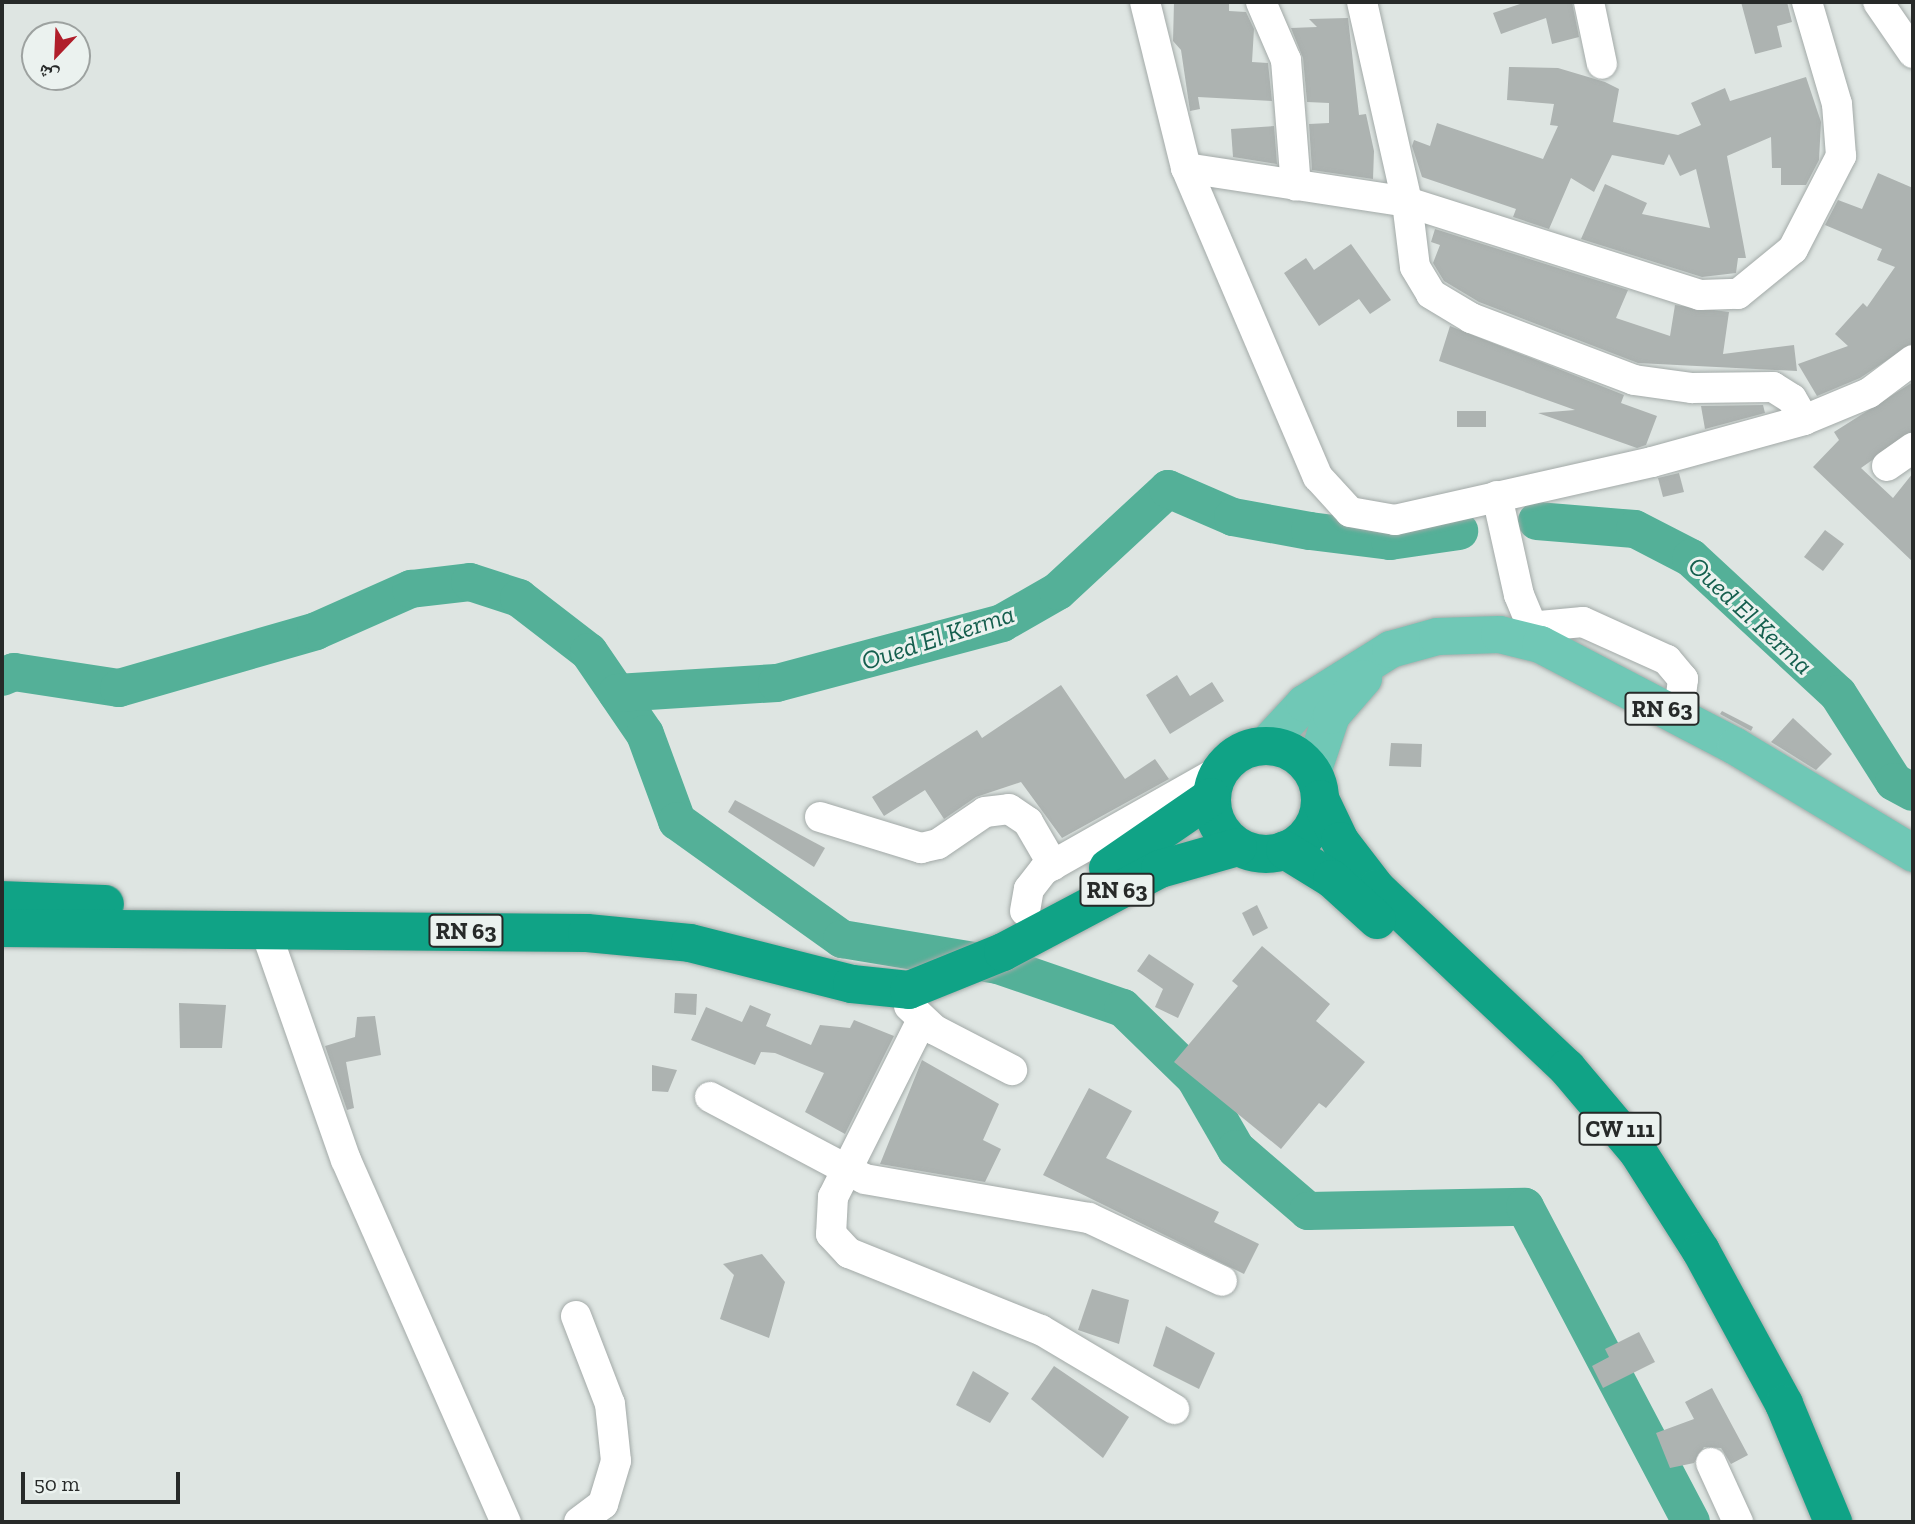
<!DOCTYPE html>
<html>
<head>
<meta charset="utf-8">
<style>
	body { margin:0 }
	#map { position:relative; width:1915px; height:1524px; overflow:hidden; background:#dee5e2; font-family:"Zilla Slab","Noto Naskh Arabic",serif }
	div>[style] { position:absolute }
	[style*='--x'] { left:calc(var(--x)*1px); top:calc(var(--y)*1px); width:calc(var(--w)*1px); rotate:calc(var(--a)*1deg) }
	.river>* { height:38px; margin:-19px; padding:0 19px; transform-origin:19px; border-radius:19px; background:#54b098 }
	.building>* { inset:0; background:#adb3b1 }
	.roads { filter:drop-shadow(0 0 2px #a3aaa8) drop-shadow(0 0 2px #a3aaa8) }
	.minor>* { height:30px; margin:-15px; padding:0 15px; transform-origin:15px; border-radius:15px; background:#fff }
	.major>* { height:37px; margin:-18.5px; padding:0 18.5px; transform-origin:18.5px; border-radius:18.5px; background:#70c8b6 }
	.highway>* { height:38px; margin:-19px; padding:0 19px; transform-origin:19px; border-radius:19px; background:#10a386 }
	.highway>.ring { margin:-19px; padding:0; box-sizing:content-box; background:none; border:38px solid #10a386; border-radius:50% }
	span { translate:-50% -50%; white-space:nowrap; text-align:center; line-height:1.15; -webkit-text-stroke:6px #ebf2ef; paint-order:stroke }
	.shield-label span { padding:2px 5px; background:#ebf2ef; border:2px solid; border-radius:5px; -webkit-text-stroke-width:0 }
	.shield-label { font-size:23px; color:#272a29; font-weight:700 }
	.water-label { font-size:26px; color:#155f4e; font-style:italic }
	.frame { position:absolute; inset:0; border:4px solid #272a29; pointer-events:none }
	.north { position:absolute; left:21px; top:21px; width:70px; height:70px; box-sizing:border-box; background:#ebf2ef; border:2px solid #9da2a0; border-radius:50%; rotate:203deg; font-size:19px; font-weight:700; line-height:28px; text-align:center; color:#272a29 }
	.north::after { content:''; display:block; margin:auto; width:24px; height:32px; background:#b01e2a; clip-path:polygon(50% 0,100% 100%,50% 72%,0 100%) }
	.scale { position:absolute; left:21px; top:1472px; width:159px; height:32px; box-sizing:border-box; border:4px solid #272a29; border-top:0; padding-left:9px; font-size:21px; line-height:24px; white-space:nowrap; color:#272a29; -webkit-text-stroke:5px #ebf2ef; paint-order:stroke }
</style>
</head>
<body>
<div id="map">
	<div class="river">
		<i style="--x:1537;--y:521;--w:98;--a:4.7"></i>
		<i style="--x:1635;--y:529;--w:63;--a:27.4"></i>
		<i style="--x:1691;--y:558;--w:200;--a:42.8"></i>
		<i style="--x:1838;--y:694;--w:104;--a:57.5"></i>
		<i style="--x:1894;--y:782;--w:21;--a:28"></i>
		<i style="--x:2;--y:677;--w:13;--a:-23"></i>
		<i style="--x:14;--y:672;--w:106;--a:8.7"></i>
		<i style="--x:119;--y:688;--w:205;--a:-16.1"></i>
		<i style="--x:316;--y:631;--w:104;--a:-23.9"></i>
		<i style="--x:411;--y:589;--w:59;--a:-6.8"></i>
		<i style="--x:470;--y:582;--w:52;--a:18.1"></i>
		<i style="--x:519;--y:598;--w:88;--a:37.6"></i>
		<i style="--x:589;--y:652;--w:99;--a:55.7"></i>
		<i style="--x:645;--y:734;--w:93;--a:69.8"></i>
		<i style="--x:677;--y:821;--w:203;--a:35.6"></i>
		<i style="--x:842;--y:939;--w:158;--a:9.5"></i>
		<i style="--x:998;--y:965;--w:132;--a:19"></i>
		<i style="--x:1123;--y:1008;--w:100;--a:44.2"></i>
		<i style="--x:1195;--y:1078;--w:82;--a:60"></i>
		<i style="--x:1236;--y:1149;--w:95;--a:40.7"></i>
		<i style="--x:1308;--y:1211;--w:217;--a:-1.1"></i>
		<i style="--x:1525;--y:1207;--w:356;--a:62.2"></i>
		<i style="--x:617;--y:693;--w:160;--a:-3.6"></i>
		<i style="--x:777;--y:683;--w:233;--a:-14.9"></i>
		<i style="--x:1002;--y:623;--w:64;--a:-29.7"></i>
		<i style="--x:1058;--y:591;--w:150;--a:-42.8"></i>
		<i style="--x:1168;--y:489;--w:71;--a:23.3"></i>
		<i style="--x:1233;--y:517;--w:78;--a:10.3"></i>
		<i style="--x:1310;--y:531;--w:81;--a:7.1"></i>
		<i style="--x:1390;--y:541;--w:70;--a:-8.2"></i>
	</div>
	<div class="building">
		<i style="clip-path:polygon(1174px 2px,1229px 2px,1229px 11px,1246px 12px,1254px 29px,1252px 62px,1268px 63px,1272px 101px,1198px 97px,1200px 109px,1190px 111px,1181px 50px,1173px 41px)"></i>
		<i style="clip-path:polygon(1526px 2px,1572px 2px,1579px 37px,1552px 44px,1546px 18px,1501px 34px,1493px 13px)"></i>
		<i style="clip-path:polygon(1741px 2px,1787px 2px,1792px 22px,1777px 26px,1782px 47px,1755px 54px)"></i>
		<i style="clip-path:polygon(1348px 18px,1359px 115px,1366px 114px,1374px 151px,1373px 179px,1312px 170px,1309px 124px,1329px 123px,1329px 103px,1307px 102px,1303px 58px,1291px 28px,1317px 27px,1309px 19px)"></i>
		<i style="clip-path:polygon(1509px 67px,1558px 68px,1605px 82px,1619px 89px,1613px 122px,1678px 135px,1701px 125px,1691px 103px,1725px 88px,1730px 101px,1806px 77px,1821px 122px,1819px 160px,1806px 185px,1781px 185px,1781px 168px,1772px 168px,1771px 137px,1727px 156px,1746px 258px,1738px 258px,1736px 273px,1702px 277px,1581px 239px,1605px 184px,1647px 203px,1642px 214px,1710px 228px,1696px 169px,1680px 176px,1669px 154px,1664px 165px,1612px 155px,1594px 192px,1571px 178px,1549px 229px,1513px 217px,1516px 209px,1422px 177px,1412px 146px,1414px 140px,1430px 146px,1437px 123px,1543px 159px,1558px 126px,1550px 125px,1554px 104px,1507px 100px)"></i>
		<i style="clip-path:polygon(1274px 126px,1277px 164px,1233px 157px,1231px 129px)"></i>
		<i style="clip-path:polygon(1878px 173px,1913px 188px,1913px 343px,1860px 378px,1817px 396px,1798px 364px,1848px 346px,1835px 334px,1863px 303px,1867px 307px,1895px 267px,1877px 260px,1882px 249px,1825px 225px,1838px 200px,1862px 209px)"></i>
		<i style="clip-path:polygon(1435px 229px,1628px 290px,1616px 318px,1670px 336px,1675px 305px,1729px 312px,1723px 354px,1794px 345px,1797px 371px,1638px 363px,1479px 302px,1444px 281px,1433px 263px,1440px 245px,1431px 242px)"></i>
		<i style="clip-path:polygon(1351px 244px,1391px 300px,1370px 314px,1359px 299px,1319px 326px,1284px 273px,1306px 258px,1314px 270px)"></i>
		<i style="clip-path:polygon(1450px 326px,1624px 395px,1621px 403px,1657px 416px,1646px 445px,1637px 448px,1538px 413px,1575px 410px,1439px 361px)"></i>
		<i style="clip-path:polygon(1913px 382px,1913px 431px,1861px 468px,1893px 498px,1913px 473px,1913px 562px,1813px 467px,1839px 440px,1834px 432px)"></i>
		<i style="clip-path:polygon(1763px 405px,1765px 413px,1705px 429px,1701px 406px)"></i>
		<i style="clip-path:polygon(1457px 411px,1486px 411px,1486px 427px,1457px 427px)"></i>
		<i style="clip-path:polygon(1679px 473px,1684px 492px,1663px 497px,1658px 478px)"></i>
		<i style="clip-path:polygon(1825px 530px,1844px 544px,1823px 571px,1804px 557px)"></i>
		<i style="clip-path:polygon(1177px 675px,1190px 696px,1212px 682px,1224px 701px,1170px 734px,1146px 695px)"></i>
		<i style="clip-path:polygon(1061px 685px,1125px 779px,1155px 759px,1169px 779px,1062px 838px,1021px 782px,976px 797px,944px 819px,925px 790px,884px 816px,872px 797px,977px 730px,982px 738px)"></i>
		<i style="clip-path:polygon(1722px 711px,1753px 727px,1751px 731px,1720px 714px)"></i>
		<i style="clip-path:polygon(1793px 718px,1832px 754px,1816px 770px,1771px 742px)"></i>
		<i style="clip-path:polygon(1391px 743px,1422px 744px,1421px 767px,1389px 766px)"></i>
		<i style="clip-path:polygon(735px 800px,825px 848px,814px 867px,728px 812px)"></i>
		<i style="clip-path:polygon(1257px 905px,1268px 928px,1253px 936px,1242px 913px)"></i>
		<i style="clip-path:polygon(1262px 946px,1330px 1004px,1316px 1021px,1365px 1062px,1326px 1108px,1319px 1103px,1281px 1149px,1174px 1062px,1238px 986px,1232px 981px)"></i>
		<i style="clip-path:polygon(1149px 954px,1194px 984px,1178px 1018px,1155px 1007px,1163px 989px,1137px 971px)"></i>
		<i style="clip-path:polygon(675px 993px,697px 994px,696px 1015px,674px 1013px)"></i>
		<i style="clip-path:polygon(179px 1003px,226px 1005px,222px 1048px,180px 1048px)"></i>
		<i style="clip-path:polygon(750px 1005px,771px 1014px,766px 1026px,811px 1045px,820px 1025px,850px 1028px,854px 1020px,894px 1036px,845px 1134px,805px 1112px,824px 1073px,775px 1053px,761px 1052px,755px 1065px,691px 1040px,706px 1007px,742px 1022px)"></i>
		<i style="clip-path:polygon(375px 1016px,381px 1055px,346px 1062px,354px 1108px,347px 1110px,325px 1046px,355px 1037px,357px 1017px)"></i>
		<i style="clip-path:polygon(922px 1060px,999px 1104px,983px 1140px,1001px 1149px,985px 1182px,880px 1164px)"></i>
		<i style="clip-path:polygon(652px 1065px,677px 1070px,668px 1092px,652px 1091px)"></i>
		<i style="clip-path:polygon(1089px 1088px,1132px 1111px,1106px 1158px,1219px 1212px,1214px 1222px,1259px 1244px,1244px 1274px,1043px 1175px)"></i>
		<i style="clip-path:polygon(762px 1254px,785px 1282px,769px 1338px,720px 1319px,734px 1275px,723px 1264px)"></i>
		<i style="clip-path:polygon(1092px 1289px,1129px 1300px,1119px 1344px,1078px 1330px)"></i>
		<i style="clip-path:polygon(1166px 1326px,1215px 1353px,1199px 1389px,1153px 1366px)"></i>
		<i style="clip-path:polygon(1639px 1332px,1655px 1362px,1603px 1388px,1592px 1366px,1609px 1357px,1605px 1349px)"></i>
		<i style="clip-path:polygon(1054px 1366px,1129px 1417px,1103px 1458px,1031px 1399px)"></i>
		<i style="clip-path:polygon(973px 1371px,1009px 1393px,990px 1423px,956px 1405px)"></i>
		<i style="clip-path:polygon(1712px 1388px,1748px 1455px,1731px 1464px,1721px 1448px,1704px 1447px,1694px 1463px,1670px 1468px,1656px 1433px,1694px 1419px,1685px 1402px)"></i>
	</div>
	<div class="roads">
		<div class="minor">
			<i style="--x:1145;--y:2;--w:171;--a:76.1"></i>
			<i style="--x:1186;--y:168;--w:336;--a:66.9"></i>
			<i style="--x:1318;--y:477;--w:47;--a:47.6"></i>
			<i style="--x:1350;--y:512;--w:46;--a:10.1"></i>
			<i style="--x:1395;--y:520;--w:263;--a:-12.7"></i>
			<i style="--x:1652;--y:462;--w:158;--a:-15.4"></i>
			<i style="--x:1804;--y:420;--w:70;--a:-22.6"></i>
			<i style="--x:1869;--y:393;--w:55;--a:-36.9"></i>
			<i style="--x:1261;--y:2;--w:63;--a:66.7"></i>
			<i style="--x:1286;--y:60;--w:126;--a:85.5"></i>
			<i style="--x:1362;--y:2;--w:205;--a:77.3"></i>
			<i style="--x:1407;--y:202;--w:65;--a:83"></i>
			<i style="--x:1415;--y:267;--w:31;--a:59"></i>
			<i style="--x:1431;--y:294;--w:47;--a:31"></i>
			<i style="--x:1471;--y:318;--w:174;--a:20.8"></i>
			<i style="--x:1634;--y:380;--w:59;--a:7.9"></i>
			<i style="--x:1692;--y:388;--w:81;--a:-0.7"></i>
			<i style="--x:1773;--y:387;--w:22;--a:32"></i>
			<i style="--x:1792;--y:399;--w:24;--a:60"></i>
			<i style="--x:1589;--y:2;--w:63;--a:78.2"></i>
			<i style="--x:1878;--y:2;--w:62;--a:55.5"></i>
			<i style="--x:1186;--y:168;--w:224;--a:8.7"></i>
			<i style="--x:1407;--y:202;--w:307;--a:17.6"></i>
			<i style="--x:1700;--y:295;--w:38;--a:-2"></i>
			<i style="--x:1738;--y:294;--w:71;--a:-39.3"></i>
			<i style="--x:1793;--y:249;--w:105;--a:-62.7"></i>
			<i style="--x:1841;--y:156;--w:52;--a:-94.4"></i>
			<i style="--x:1837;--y:104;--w:106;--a:-106.4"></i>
			<i style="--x:1887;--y:466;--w:32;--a:-35"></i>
			<i style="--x:1497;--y:496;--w:101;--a:77.5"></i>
			<i style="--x:1519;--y:595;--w:52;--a:67.4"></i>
			<i style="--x:1529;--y:627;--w:54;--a:-5.3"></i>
			<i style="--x:1583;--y:622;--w:92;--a:24.3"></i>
			<i style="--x:1667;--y:660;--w:25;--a:50"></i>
			<i style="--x:1683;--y:679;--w:39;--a:97"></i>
			<i style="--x:820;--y:817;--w:106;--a:17.1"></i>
			<i style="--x:921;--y:848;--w:17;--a:-13"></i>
			<i style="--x:938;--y:844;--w:57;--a:-34.2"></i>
			<i style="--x:985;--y:812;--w:24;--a:-7"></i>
			<i style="--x:1009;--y:809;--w:23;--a:34"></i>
			<i style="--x:1028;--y:822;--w:50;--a:59.8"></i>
			<i style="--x:1025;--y:911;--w:22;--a:-80"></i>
			<i style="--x:1029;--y:889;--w:24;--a:-52"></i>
			<i style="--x:1044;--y:870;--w:201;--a:-29.5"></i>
			<i style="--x:266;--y:932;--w:242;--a:70.7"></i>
			<i style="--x:346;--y:1160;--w:396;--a:66.2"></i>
			<i style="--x:909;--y:1006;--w:35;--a:43"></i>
			<i style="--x:935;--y:1030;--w:87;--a:27.5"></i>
			<i style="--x:922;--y:1020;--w:198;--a:116.7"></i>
			<i style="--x:833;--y:1197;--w:37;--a:93"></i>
			<i style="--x:831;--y:1234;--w:26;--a:47"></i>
			<i style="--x:849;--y:1253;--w:207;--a:21.9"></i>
			<i style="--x:1041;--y:1330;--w:155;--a:30.7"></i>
			<i style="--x:710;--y:1097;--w:175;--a:27.9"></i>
			<i style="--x:865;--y:1179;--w:227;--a:9.9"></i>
			<i style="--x:1089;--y:1218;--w:147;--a:25.3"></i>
			<i style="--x:576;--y:1316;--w:94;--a:68.9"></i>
			<i style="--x:610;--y:1404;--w:57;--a:84"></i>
			<i style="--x:616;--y:1461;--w:45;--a:106.8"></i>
			<i style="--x:603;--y:1504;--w:30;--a:143"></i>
			<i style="--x:1711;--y:1463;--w:65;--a:65.4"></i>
		</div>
		<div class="major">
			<i style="--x:1264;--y:746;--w:59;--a:-47.1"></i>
			<i style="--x:1304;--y:703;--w:102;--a:-32.1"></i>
			<i style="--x:1390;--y:649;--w:49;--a:-15.5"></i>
			<i style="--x:1437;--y:636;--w:62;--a:-1.8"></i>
			<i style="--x:1499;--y:634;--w:42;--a:13.7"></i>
			<i style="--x:1540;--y:644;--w:220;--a:27.6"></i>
			<i style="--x:1735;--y:746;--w:208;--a:31"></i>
			<i style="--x:1312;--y:772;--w:60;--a:-71.6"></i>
			<i style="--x:1331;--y:715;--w:49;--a:-49.1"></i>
		</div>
		<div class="highway">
			<i class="ring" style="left:1212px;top:746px;width:70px;height:70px"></i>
			<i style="--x:1320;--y:799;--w:47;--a:64.5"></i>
			<i style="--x:1340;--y:841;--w:59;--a:52.5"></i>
			<i style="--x:1376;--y:888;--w:262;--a:43.3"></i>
			<i style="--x:1567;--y:1068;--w:110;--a:49.8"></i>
			<i style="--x:1638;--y:1152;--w:117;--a:57.5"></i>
			<i style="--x:1701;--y:1251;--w:174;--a:61.5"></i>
			<i style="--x:1784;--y:1404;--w:128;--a:67.4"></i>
			<i style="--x:1285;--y:850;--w:55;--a:31.7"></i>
			<i style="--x:1332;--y:879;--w:61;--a:42.3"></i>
			<i style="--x:1108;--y:868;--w:125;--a:-34.6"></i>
			<i style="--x:2;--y:900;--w:103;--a:2.2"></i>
			<i style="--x:2;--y:928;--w:585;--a:0.49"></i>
			<i style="--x:587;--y:933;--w:103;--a:5.5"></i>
			<i style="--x:690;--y:943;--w:167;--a:14.2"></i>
			<i style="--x:852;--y:984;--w:57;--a:6"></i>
			<i style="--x:909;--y:990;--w:101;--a:-22"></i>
			<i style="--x:1003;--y:952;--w:178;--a:-27.9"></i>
			<i style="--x:1160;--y:869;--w:81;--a:-15.8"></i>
		</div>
	</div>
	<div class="shield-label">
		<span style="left:1662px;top:709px">RN 63</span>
		<span style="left:1117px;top:890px">RN 63</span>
		<span style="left:466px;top:931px">RN 63</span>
		<span style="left:1620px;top:1129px">CW 111</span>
	</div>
	<div class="water-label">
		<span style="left:1750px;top:616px;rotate:43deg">Oued El Kerma</span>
		<span style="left:938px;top:638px;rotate:-18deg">Oued El Kerma</span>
	</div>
	<div class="frame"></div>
	<div class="north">ش</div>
	<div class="scale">50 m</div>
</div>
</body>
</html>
